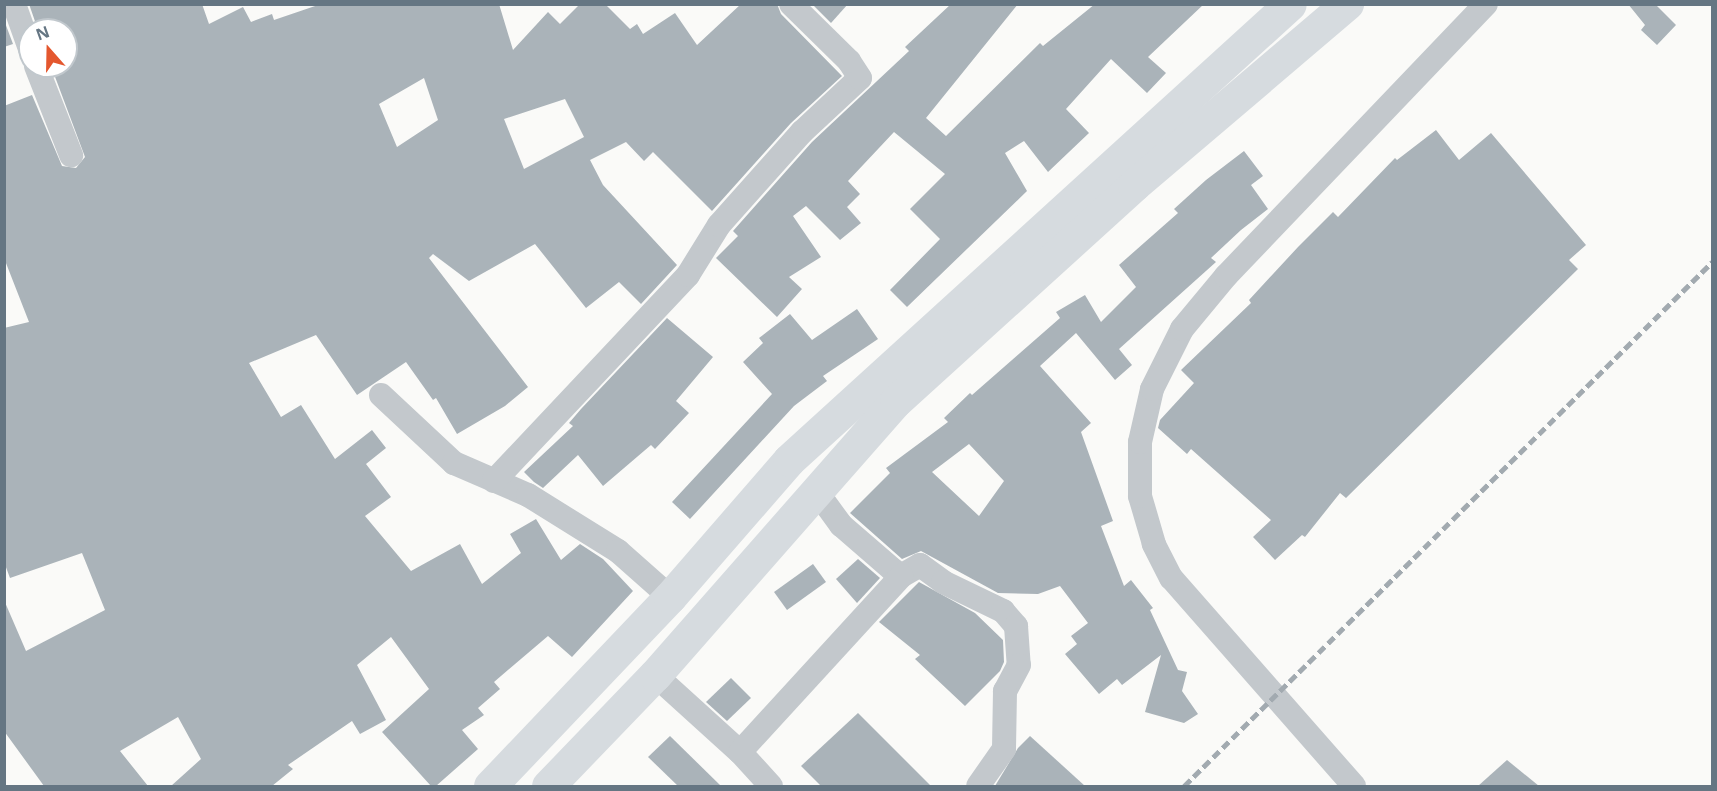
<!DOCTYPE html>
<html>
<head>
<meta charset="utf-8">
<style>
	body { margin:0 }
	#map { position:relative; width:1717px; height:791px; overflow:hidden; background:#fafaf8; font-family:"Open Sans",sans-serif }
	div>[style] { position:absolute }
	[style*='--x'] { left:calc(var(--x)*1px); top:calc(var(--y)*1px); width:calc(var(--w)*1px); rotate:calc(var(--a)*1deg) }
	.building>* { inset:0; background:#aab3b9 }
	.street>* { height:24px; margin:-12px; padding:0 12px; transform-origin:12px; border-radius:12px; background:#c3c8cc }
	.secondary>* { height:33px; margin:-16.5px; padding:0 16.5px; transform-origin:16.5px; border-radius:16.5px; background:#d6dbdf }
	.rail>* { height:4.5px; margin-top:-2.25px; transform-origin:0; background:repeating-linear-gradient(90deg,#a2aab0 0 9px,transparent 0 13.5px) }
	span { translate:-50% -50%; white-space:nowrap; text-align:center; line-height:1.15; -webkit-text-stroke:6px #fff; paint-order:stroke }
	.frame { position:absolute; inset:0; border:6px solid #657683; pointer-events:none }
	.north { position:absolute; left:18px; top:18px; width:60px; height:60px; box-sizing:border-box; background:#fff; border:2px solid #c1c8cd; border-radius:50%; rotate:340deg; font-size:16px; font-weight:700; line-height:24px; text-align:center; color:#657683 }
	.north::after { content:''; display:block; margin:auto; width:21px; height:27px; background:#e4572e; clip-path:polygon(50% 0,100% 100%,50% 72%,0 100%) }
</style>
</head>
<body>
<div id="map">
	<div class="building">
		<i style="clip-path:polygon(evenodd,29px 4px,202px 4px,209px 24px,243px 7px,251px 22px,272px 14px,274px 20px,321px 4px,499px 4px,513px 50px,548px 12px,560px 24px,580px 4px,605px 4px,630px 29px,637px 24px,643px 34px,675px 13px,697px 45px,741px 4px,777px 4px,781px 14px,842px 76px,791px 123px,712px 211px,653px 152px,644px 161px,626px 142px,590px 160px,603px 185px,677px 265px,641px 304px,619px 282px,586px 308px,535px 244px,469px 281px,433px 254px,429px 258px,528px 387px,505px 406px,457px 434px,436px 398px,433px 400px,406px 362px,357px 395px,316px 335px,249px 363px,281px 417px,301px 405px,335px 459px,372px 430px,386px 448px,366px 464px,391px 497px,365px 516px,411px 571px,460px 544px,482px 584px,521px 553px,510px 534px,536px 519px,561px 560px,580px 544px,603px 559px,633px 591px,572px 657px,548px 636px,494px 682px,500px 689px,478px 708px,484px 715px,462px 730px,478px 749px,436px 786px,431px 786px,382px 732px,429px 689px,391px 637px,357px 665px,386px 720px,360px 734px,352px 721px,288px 765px,293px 769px,272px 786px,171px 786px,201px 759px,178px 717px,120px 751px,148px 786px,44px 786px,4px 731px,4px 600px,26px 651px,105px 610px,82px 553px,10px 578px,4px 562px,4px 328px,29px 322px,4px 258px,4px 106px,32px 95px,62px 166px,76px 168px,85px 157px,51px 66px,66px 66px,66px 30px,38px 30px,29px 4px,424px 78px,438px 120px,397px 147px,379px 104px,424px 78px,29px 4px,565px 99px,584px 137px,524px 169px,504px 119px,565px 99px)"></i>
		<i style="clip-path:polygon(812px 4px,848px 4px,831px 23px)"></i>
		<i style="clip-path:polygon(951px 4px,1018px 4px,926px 118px,946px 136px,1040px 43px,1043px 46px,1095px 4px,1204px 4px,1148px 57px,1166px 73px,1147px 93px,1111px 59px,1066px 109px,1089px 133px,1048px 172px,1024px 141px,1005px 153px,1027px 191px,907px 307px,890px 290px,940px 239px,910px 209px,945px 174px,894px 132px,848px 181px,860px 194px,847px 207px,861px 223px,840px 240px,806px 206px,793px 216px,821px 257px,789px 277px,802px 289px,777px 317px,716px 258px,738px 236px,733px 231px,812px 142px,909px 51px,905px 47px)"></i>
		<i style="clip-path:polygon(1628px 4px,1655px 4px,1676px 25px,1657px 45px,1641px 30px,1645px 25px)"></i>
		<i style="clip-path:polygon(4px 20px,13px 44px,4px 47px)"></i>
		<i style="clip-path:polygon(1436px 130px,1459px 160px,1491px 133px,1586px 245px,1569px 260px,1578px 269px,1346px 498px,1340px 493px,1305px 537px,1302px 535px,1275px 560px,1253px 537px,1271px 520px,1191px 449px,1187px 454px,1158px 428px,1160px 420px,1194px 383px,1181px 370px,1251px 303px,1249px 300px,1298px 247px,1333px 212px,1338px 217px,1395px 158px,1397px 160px)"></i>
		<i style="clip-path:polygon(evenodd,1244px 151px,1263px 176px,1251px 185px,1268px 209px,1241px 230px,1211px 258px,1216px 262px,1119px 349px,1132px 365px,1115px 380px,1076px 333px,1040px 366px,1091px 423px,1081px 432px,1113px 521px,1101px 526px,1124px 586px,1131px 580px,1153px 608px,1150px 610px,1178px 670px,1187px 672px,1182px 691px,1198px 714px,1184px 723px,1145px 712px,1161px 655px,1122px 685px,1117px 679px,1099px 694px,1065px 654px,1077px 644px,1071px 636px,1088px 623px,1060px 586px,1038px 594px,998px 593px,921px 551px,902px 559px,850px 513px,890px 473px,886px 468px,948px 422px,944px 418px,970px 393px,972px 395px,1060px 318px,1056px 312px,1085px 295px,1101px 322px,1136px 287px,1119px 265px,1178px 213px,1174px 209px,1206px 180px,1244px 151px,969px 444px,1004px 481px,979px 516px,932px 472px,969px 444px)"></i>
		<i style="clip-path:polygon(857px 309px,878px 339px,823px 376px,827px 381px,794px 406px,690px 519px,672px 502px,772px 394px,743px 362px,763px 343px,759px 338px,790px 314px,812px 340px)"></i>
		<i style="clip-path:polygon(667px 318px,713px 357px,676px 401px,689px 413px,655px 449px,651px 445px,603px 486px,578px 455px,543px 488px,534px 482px,524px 472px,573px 426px,569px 423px,581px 409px)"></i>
		<i style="clip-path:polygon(858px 559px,880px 578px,857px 603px,836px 579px)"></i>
		<i style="clip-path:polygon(813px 564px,826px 582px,787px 610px,774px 592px)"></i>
		<i style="clip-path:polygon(919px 582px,975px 613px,1003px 640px,1004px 662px,1000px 671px,965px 706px,915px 659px,920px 655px,879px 622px)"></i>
		<i style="clip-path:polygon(731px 678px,751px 698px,727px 721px,706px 702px)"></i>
		<i style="clip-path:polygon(858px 713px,931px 786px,821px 786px,801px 766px)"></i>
		<i style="clip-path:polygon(670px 736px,721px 786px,678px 786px,648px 757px)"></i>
		<i style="clip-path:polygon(1030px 736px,1085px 786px,995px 786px,1018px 748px)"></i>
		<i style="clip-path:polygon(1507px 760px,1539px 786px,1478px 786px)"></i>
	</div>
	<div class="street">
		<i style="--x:14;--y:4;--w:48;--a:70.4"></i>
		<i style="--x:36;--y:66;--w:96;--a:68.5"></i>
		<i style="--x:381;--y:395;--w:100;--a:43"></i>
		<i style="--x:454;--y:463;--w:81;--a:23.4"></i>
		<i style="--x:528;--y:495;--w:106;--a:31.9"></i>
		<i style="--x:618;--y:551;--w:69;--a:41.5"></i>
		<i style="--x:494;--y:481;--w:283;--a:-46.7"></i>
		<i style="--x:688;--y:275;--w:59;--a:-58.2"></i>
		<i style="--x:719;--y:225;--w:125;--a:-48.3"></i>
		<i style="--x:802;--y:132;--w:79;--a:-43"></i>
		<i style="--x:860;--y:78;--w:20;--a:-123"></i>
		<i style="--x:849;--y:61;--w:81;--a:-135.5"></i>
		<i style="--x:817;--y:492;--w:41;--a:54"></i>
		<i style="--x:841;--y:525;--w:69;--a:40.9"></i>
		<i style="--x:893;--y:570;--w:10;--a:37"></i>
		<i style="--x:901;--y:576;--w:22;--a:-30"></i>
		<i style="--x:920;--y:565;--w:29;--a:36"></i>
		<i style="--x:943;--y:582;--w:67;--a:25.8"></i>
		<i style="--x:1003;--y:611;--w:20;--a:49"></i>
		<i style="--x:1016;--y:626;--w:39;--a:86"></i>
		<i style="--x:1019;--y:665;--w:30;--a:118"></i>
		<i style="--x:1005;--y:691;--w:58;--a:91"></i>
		<i style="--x:1004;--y:749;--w:45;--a:125.1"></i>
		<i style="--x:655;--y:675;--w:115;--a:42.2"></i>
		<i style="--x:740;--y:752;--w:46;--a:47.6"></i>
		<i style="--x:740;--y:752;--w:239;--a:-47.5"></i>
		<i style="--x:1354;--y:786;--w:277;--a:-131.3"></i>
		<i style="--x:1171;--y:578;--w:38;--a:-117"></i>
		<i style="--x:1154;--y:544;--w:50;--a:-106.3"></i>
		<i style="--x:1140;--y:496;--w:54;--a:-90"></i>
		<i style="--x:1140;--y:442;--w:54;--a:-77.2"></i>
		<i style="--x:1152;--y:389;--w:67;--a:-63.4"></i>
		<i style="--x:1182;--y:329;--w:69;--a:-50.3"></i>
		<i style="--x:1226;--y:276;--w:376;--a:-46.3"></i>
	</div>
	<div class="secondary">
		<i style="--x:490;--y:786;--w:261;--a:-46.4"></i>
		<i style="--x:670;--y:597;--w:181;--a:-49"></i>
		<i style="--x:789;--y:460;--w:677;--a:-42.31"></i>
		<i style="--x:548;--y:786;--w:154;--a:-46.1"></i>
		<i style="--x:655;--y:675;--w:365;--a:-48.7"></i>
		<i style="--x:896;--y:401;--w:321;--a:-42.2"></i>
		<i style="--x:1134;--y:185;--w:280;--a:-40.4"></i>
	</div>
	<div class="rail">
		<i style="--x:1184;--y:786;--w:744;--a:-44.78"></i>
	</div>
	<div class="frame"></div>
	<div class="north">N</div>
</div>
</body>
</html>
